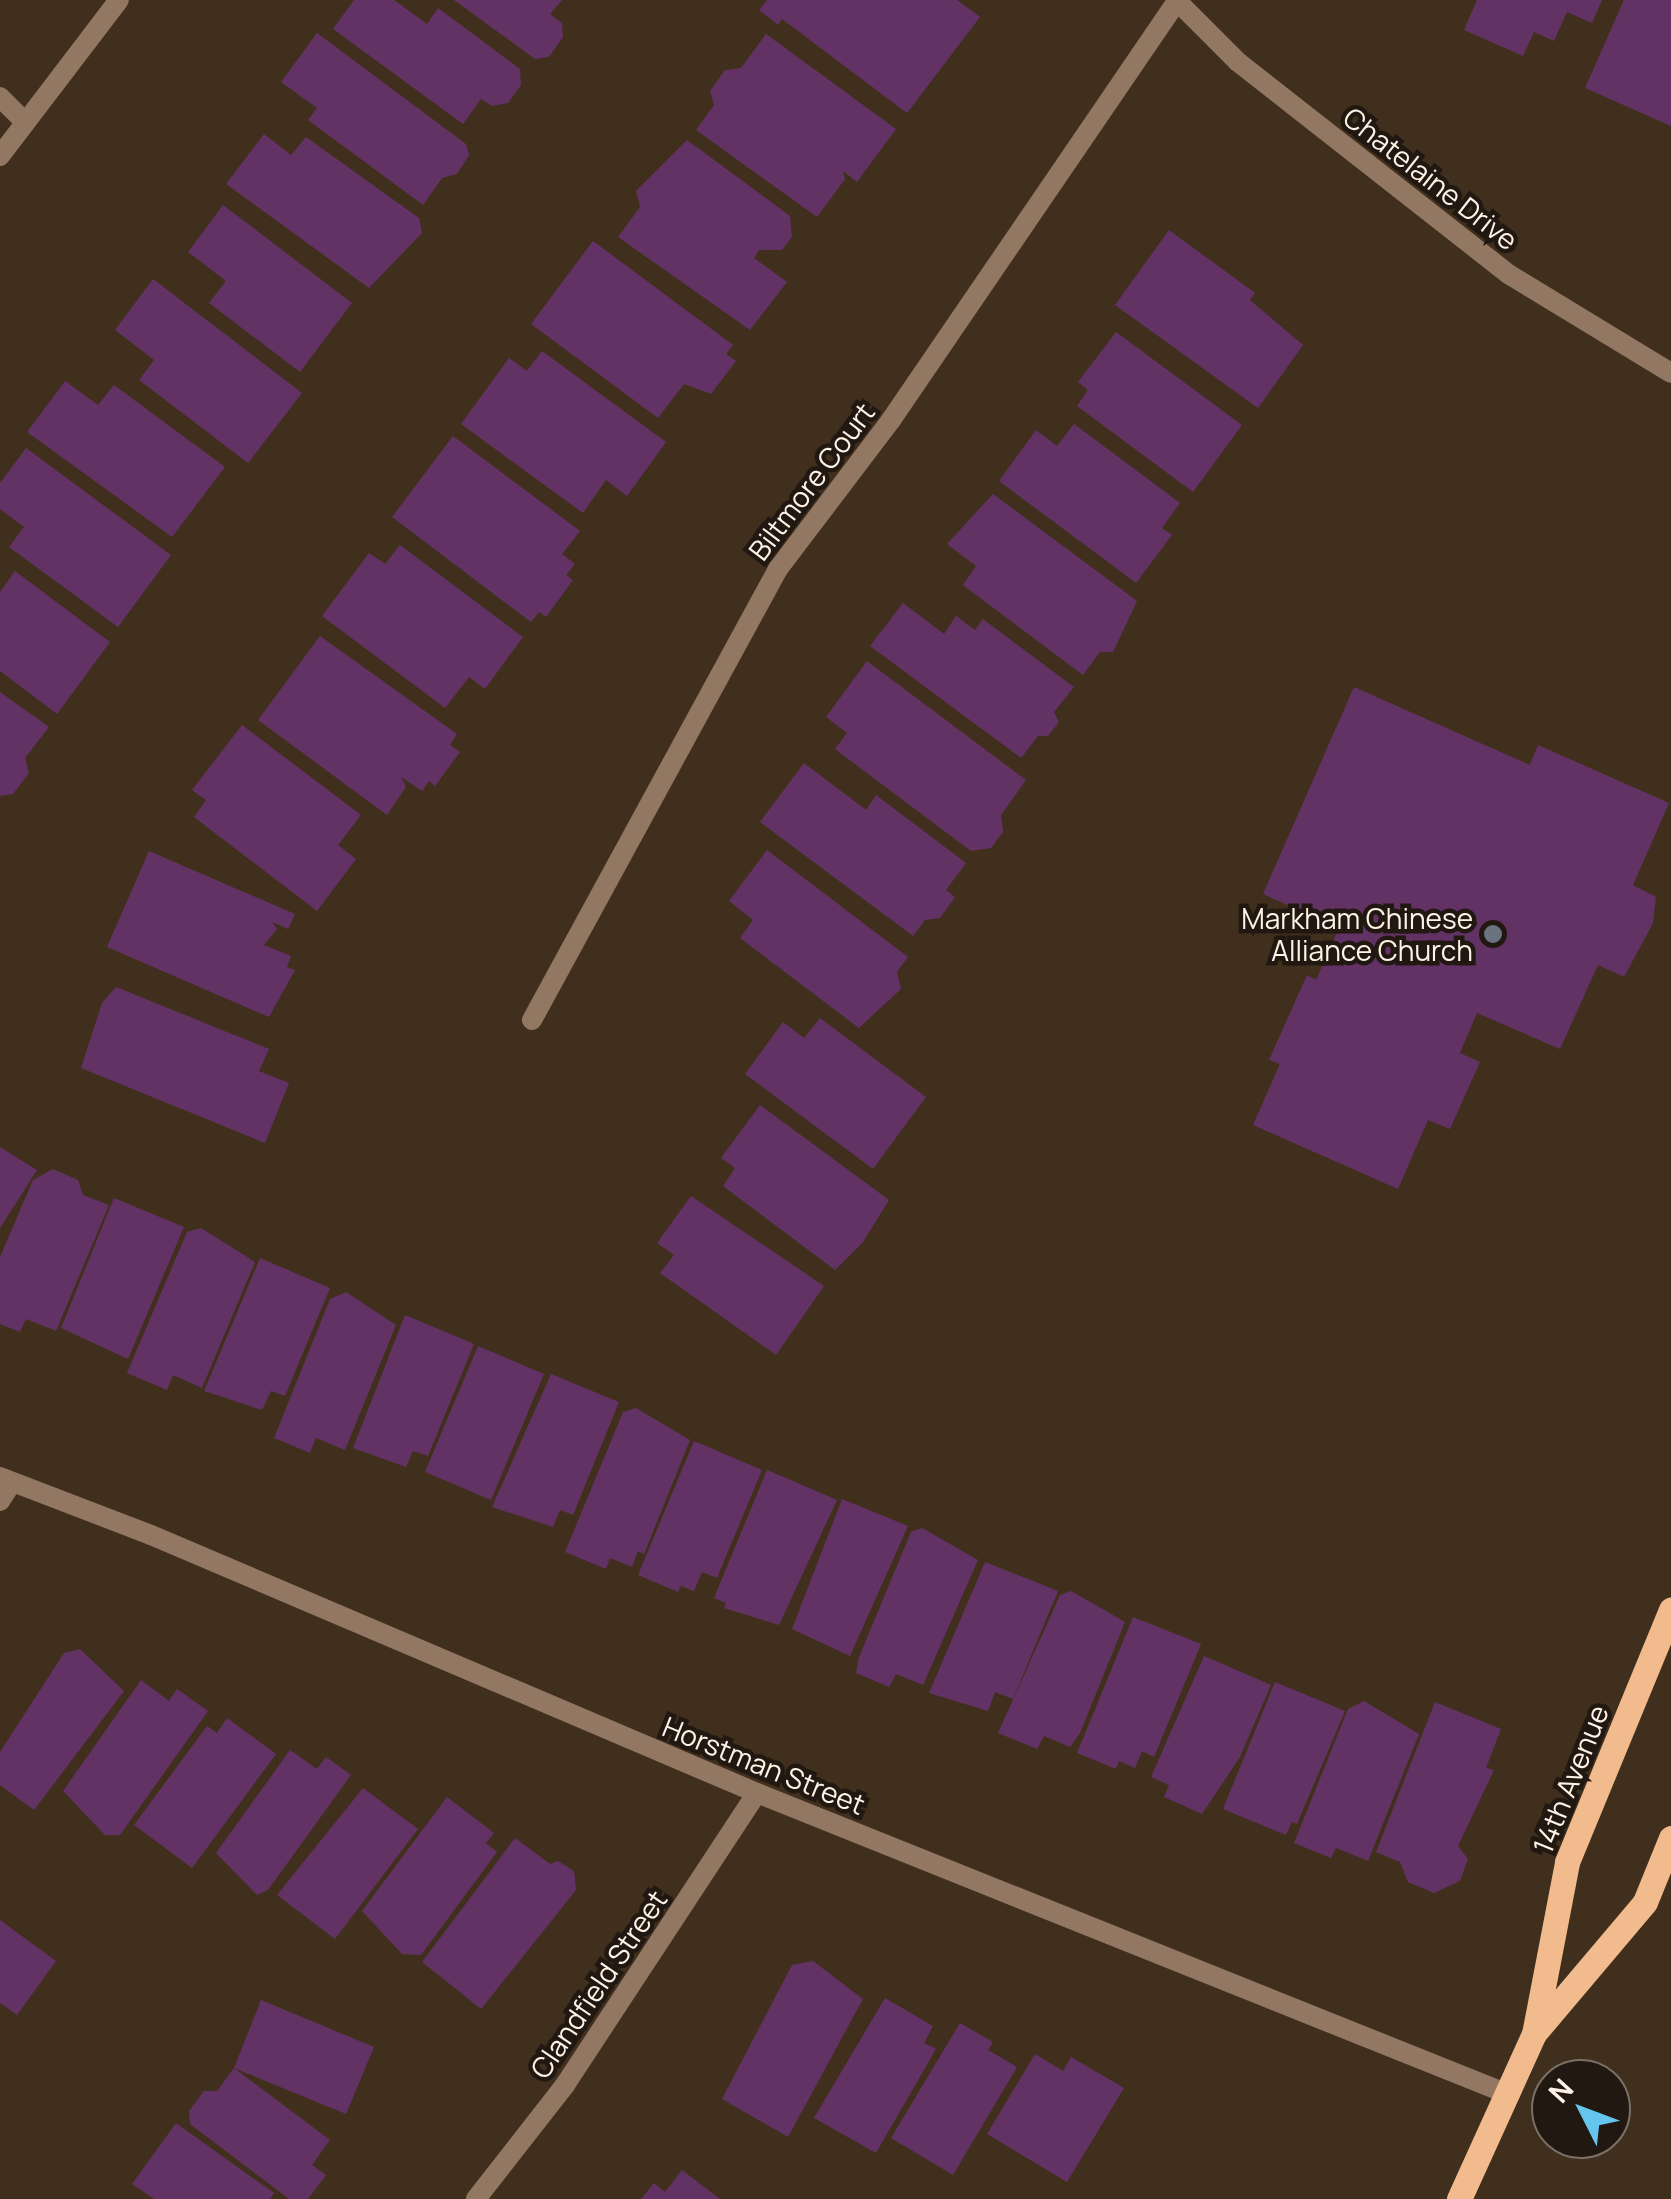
<!DOCTYPE html>
<html>
<head>
<meta charset="utf-8">
<style>
	body { margin:0 }
	#map { position:relative; width:1671px; height:2199px; overflow:hidden; background:#412f1d; font-family:Manrope,sans-serif }
	div>[style] { position:absolute }
	[style*='--x'] { left:calc(var(--x)*1px); top:calc(var(--y)*1px); width:calc(var(--w)*1px); rotate:calc(var(--a)*1deg) }
	.building>* { inset:0; background:#633265 }
	.minor>* { height:20px; margin:-10px; padding:0 10px; transform-origin:10px; border-radius:10px; background:#927762 }
	.primary>* { height:25px; margin:-12.5px; padding:0 12.5px; transform-origin:12.5px; border-radius:12.5px; background:#f1bb8d }
	.dots>* { width:28px; height:28px; translate:-50% -50%; box-sizing:border-box; border:5px solid #211911; border-radius:50% }
	span { translate:-50% -50%; white-space:nowrap; text-align:center; line-height:1.15; -webkit-text-stroke:9px #211911; paint-order:stroke }
	.street-label { font-size:28px; color:#fff2e7 }
	.poi-label { font-size:28px; color:#fff2e7 }
	.right { translate:-100% -50%; text-align:right }
	.north { position:absolute; left:1531px; top:2059px; width:100px; height:100px; box-sizing:border-box; background:#211911; border:2px solid #7a7067; border-radius:50%; rotate:312deg; font-size:28px; font-weight:700; line-height:40px; text-align:center; color:#fff2e7 }
	.north::after { content:''; display:block; margin:auto; width:35px; height:45px; background:#65c5ee; clip-path:polygon(50% 0,100% 100%,50% 72%,0 100%) }
</style>
</head>
<body>
<div id="map">
	<div class="building">
		<i style="clip-path:polygon(354px 0,394px 0,427px 24px,438px 8px,520px 69px,521px 85px,508px 103px,492px 106px,481px 99px,463px 124px,333px 29px)"></i>
		<i style="clip-path:polygon(454px 0,562px 0,550px 14px,562px 23px,563px 37px,549px 57px,535px 59px)"></i>
		<i style="clip-path:polygon(767px 0,957px 0,980px 17px,907px 113px,782px 19px,778px 25px,759px 10px)"></i>
		<i style="clip-path:polygon(1477px 0,1602px 0,1592px 23px,1567px 12px,1554px 41px,1534px 32px,1523px 56px,1464px 30px)"></i>
		<i style="clip-path:polygon(1624px 0,1671px 0,1671px 126px,1585px 88px)"></i>
		<i style="clip-path:polygon(317px 33px,466px 144px,469px 155px,457px 174px,442px 178px,423px 205px,308px 120px,317px 108px,281px 82px)"></i>
		<i style="clip-path:polygon(766px 34px,896px 129px,857px 182px,843px 171px,845px 179px,817px 217px,696px 130px,714px 105px,710px 91px,725px 70px,741px 68px)"></i>
		<i style="clip-path:polygon(264px 134px,291px 155px,306px 137px,419px 218px,422px 233px,369px 288px,226px 184px)"></i>
		<i style="clip-path:polygon(687px 140px,790px 216px,792px 237px,782px 250px,759px 250px,754px 258px,787px 282px,750px 330px,618px 237px,640px 207px,636px 191px)"></i>
		<i style="clip-path:polygon(223px 205px,352px 303px,300px 372px,209px 303px,226px 281px,188px 252px)"></i>
		<i style="clip-path:polygon(1169px 230px,1255px 293px,1250px 300px,1303px 345px,1258px 408px,1115px 305px)"></i>
		<i style="clip-path:polygon(593px 241px,733px 345px,726px 354px,736px 361px,711px 394px,684px 384px,658px 418px,531px 324px)"></i>
		<i style="clip-path:polygon(153px 279px,302px 393px,248px 463px,139px 380px,154px 360px,115px 330px)"></i>
		<i style="clip-path:polygon(1116px 332px,1242px 425px,1193px 492px,1077px 406px,1088px 390px,1078px 382px)"></i>
		<i style="clip-path:polygon(542px 351px,666px 442px,627px 496px,606px 480px,583px 513px,461px 424px,509px 358px,527px 371px)"></i>
		<i style="clip-path:polygon(65px 381px,98px 405px,114px 385px,225px 467px,172px 537px,27px 432px)"></i>
		<i style="clip-path:polygon(1074px 424px,1180px 503px,1162px 528px,1172px 535px,1136px 583px,999px 481px,1036px 430px,1057px 446px)"></i>
		<i style="clip-path:polygon(453px 436px,580px 531px,562px 554px,575px 564px,566px 575px,573px 580px,546px 617px,539px 612px,531px 622px,392px 517px)"></i>
		<i style="clip-path:polygon(26px 448px,171px 555px,118px 627px,9px 547px,24px 527px,0 509px,0 483px)"></i>
		<i style="clip-path:polygon(993px 494px,1137px 601px,1113px 652px,1100px 652px,1083px 675px,963px 585px,976px 566px,947px 544px)"></i>
		<i style="clip-path:polygon(400px 545px,523px 637px,485px 689px,469px 677px,445px 708px,322px 616px,369px 553px,385px 564px)"></i>
		<i style="clip-path:polygon(15px 571px,110px 642px,57px 714px,0 671px,0 592px)"></i>
		<i style="clip-path:polygon(903px 603px,944px 634px,956px 616px,975px 630px,983px 619px,1074px 687px,1054px 712px,1059px 722px,1048px 736px,1038px 736px,1021px 758px,870px 646px)"></i>
		<i style="clip-path:polygon(320px 636px,457px 734px,450px 745px,460px 752px,435px 786px,429px 781px,422px 791px,401px 777px,406px 787px,387px 815px,258px 720px)"></i>
		<i style="clip-path:polygon(867px 661px,1026px 780px,1001px 815px,1003px 832px,991px 848px,971px 851px,835px 749px,847px 733px,826px 717px)"></i>
		<i style="clip-path:polygon(1354px 687px,1530px 765px,1538px 745px,1669px 803px,1633px 885px,1656px 897px,1653px 923px,1624px 977px,1598px 965px,1560px 1049px,1477px 1013px,1460px 1053px,1480px 1062px,1450px 1129px,1428px 1120px,1398px 1189px,1253px 1125px,1280px 1064px,1269px 1060px,1307px 975px,1316px 980px,1339px 928px,1263px 894px)"></i>
		<i style="clip-path:polygon(0 692px,49px 727px,25px 758px,29px 773px,13px 794px,0 796px)"></i>
		<i style="clip-path:polygon(242px 725px,361px 815px,338px 845px,356px 859px,317px 911px,194px 817px,206px 800px,192px 790px)"></i>
		<i style="clip-path:polygon(804px 763px,866px 810px,876px 795px,966px 863px,946px 890px,955px 897px,940px 918px,925px 920px,913px 936px,760px 822px)"></i>
		<i style="clip-path:polygon(767px 850px,908px 957px,897px 972px,901px 989px,859px 1028px,740px 938px,753px 920px,729px 901px)"></i>
		<i style="clip-path:polygon(149px 851px,295px 914px,288px 929px,272px 922px,277px 929px,264px 945px,291px 956px,287px 967px,295px 970px,269px 1017px,107px 947px)"></i>
		<i style="clip-path:polygon(116px 987px,269px 1049px,259px 1071px,289px 1083px,265px 1143px,81px 1068px,102px 1003px)"></i>
		<i style="clip-path:polygon(820px 1018px,926px 1097px,873px 1169px,745px 1074px,783px 1022px,804px 1038px)"></i>
		<i style="clip-path:polygon(760px 1105px,889px 1200px,863px 1242px,835px 1270px,723px 1186px,735px 1168px,721px 1158px)"></i>
		<i style="clip-path:polygon(0 1147px,37px 1170px,0 1228px)"></i>
		<i style="clip-path:polygon(53px 1169px,78px 1180px,83px 1195px,109px 1205px,56px 1331px,26px 1319px,20px 1332px,0 1324px,0 1257px,33px 1180px)"></i>
		<i style="clip-path:polygon(691px 1196px,824px 1286px,776px 1355px,660px 1273px,674px 1255px,657px 1243px)"></i>
		<i style="clip-path:polygon(114px 1198px,184px 1227px,128px 1359px,61px 1328px)"></i>
		<i style="clip-path:polygon(201px 1228px,255px 1262px,202px 1388px,173px 1375px,167px 1390px,127px 1373px,187px 1232px)"></i>
		<i style="clip-path:polygon(260px 1258px,330px 1288px,285px 1396px,271px 1391px,262px 1410px,204px 1391px)"></i>
		<i style="clip-path:polygon(346px 1292px,396px 1325px,345px 1450px,316px 1438px,310px 1453px,274px 1438px,330px 1299px)"></i>
		<i style="clip-path:polygon(405px 1315px,474px 1344px,428px 1456px,413px 1451px,406px 1467px,353px 1448px)"></i>
		<i style="clip-path:polygon(478px 1346px,544px 1374px,491px 1500px,425px 1472px)"></i>
		<i style="clip-path:polygon(551px 1374px,619px 1402px,573px 1515px,560px 1510px,553px 1527px,492px 1507px)"></i>
		<i style="clip-path:polygon(636px 1408px,690px 1440px,644px 1554px,638px 1551px,632px 1567px,610px 1558px,606px 1569px,565px 1552px,623px 1412px)"></i>
		<i style="clip-path:polygon(694px 1441px,762px 1470px,717px 1578px,702px 1572px,694px 1591px,681px 1586px,678px 1592px,638px 1575px)"></i>
		<i style="clip-path:polygon(767px 1470px,837px 1500px,779px 1625px,724px 1608px,726px 1603px,714px 1598px)"></i>
		<i style="clip-path:polygon(842px 1499px,908px 1526px,850px 1656px,792px 1629px)"></i>
		<i style="clip-path:polygon(922px 1528px,978px 1560px,923px 1685px,896px 1674px,889px 1687px,856px 1673px,859px 1657px,911px 1532px)"></i>
		<i style="clip-path:polygon(985px 1562px,1058px 1591px,1013px 1699px,995px 1692px,988px 1711px,929px 1693px)"></i>
		<i style="clip-path:polygon(1071px 1591px,1125px 1622px,1080px 1733px,1070px 1747px,1044px 1736px,1037px 1749px,998px 1733px,1060px 1595px)"></i>
		<i style="clip-path:polygon(1133px 1617px,1201px 1644px,1154px 1757px,1142px 1751px,1135px 1768px,1119px 1761px,1116px 1769px,1077px 1753px)"></i>
		<i style="clip-path:polygon(80px 1649px,124px 1691px,34px 1810px,0 1785px,0 1752px,64px 1653px)"></i>
		<i style="clip-path:polygon(1204px 1656px,1271px 1685px,1240px 1757px,1202px 1814px,1164px 1797px,1169px 1785px,1151px 1777px)"></i>
		<i style="clip-path:polygon(141px 1680px,169px 1701px,177px 1689px,208px 1711px,120px 1835px,105px 1835px,63px 1791px)"></i>
		<i style="clip-path:polygon(1275px 1682px,1345px 1711px,1297px 1824px,1292px 1822px,1286px 1835px,1223px 1809px)"></i>
		<i style="clip-path:polygon(1364px 1701px,1419px 1734px,1368px 1861px,1336px 1848px,1331px 1858px,1294px 1843px,1348px 1709px)"></i>
		<i style="clip-path:polygon(1435px 1702px,1501px 1729px,1486px 1768px,1494px 1770px,1458px 1846px,1468px 1859px,1460px 1881px,1434px 1893px,1408px 1882px,1400px 1862px,1376px 1852px)"></i>
		<i style="clip-path:polygon(227px 1718px,276px 1754px,192px 1868px,134px 1825px,207px 1726px,217px 1733px)"></i>
		<i style="clip-path:polygon(290px 1750px,317px 1769px,326px 1757px,351px 1775px,268px 1890px,257px 1895px,216px 1853px)"></i>
		<i style="clip-path:polygon(363px 1788px,418px 1829px,335px 1939px,277px 1895px)"></i>
		<i style="clip-path:polygon(447px 1797px,494px 1833px,486px 1843px,497px 1852px,421px 1955px,402px 1954px,362px 1911px)"></i>
		<i style="clip-path:polygon(515px 1838px,550px 1864px,558px 1861px,574px 1871px,576px 1890px,481px 2009px,422px 1962px)"></i>
		<i style="clip-path:polygon(0 1920px,56px 1961px,17px 2015px,0 2003px)"></i>
		<i style="clip-path:polygon(813px 1961px,863px 1999px,788px 2137px,722px 2099px,792px 1965px)"></i>
		<i style="clip-path:polygon(885px 1998px,933px 2026px,924px 2043px,936px 2049px,876px 2153px,814px 2118px)"></i>
		<i style="clip-path:polygon(261px 2000px,374px 2047px,346px 2114px,234px 2068px)"></i>
		<i style="clip-path:polygon(960px 2023px,993px 2042px,988px 2050px,1017px 2067px,953px 2175px,891px 2138px)"></i>
		<i style="clip-path:polygon(1035px 2054px,1063px 2071px,1071px 2057px,1124px 2088px,1067px 2182px,987px 2134px)"></i>
		<i style="clip-path:polygon(234px 2068px,330px 2140px,312px 2165px,326px 2175px,308px 2199px,289px 2199px,190px 2124px,189px 2111px,204px 2091px,217px 2091px)"></i>
		<i style="clip-path:polygon(176px 2123px,274px 2193px,270px 2199px,154px 2199px,132px 2184px)"></i>
		<i style="clip-path:polygon(682px 2170px,720px 2199px,641px 2199px,654px 2183px,665px 2192px)"></i>
	</div>
	<div class="minor">
		<i style="--x:1176;--y:0;--w:88;--a:45"></i>
		<i style="--x:1238;--y:62;--w:345;--a:38.1"></i>
		<i style="--x:1510;--y:275;--w:188;--a:31.3"></i>
		<i style="--x:0;--y:97;--w:35;--a:45"></i>
		<i style="--x:0;--y:156;--w:196;--a:-52.7"></i>
		<i style="--x:532;--y:1020;--w:514;--a:-61.39"></i>
		<i style="--x:778;--y:569;--w:187;--a:-52.8"></i>
		<i style="--x:891;--y:420;--w:507;--a:-55.68"></i>
		<i style="--x:0;--y:1477;--w:162;--a:21"></i>
		<i style="--x:151;--y:1535;--w:659;--a:23.06"></i>
		<i style="--x:757;--y:1793;--w:811;--a:21.85"></i>
		<i style="--x:0;--y:1501;--w:20;--a:-57"></i>
		<i style="--x:476;--y:2199;--w:145;--a:-52"></i>
		<i style="--x:565;--y:2085;--w:349;--a:-56.7"></i>
	</div>
	<div class="primary">
		<i style="--x:1537;--y:2030;--w:167;--a:-49.8"></i>
		<i style="--x:1645;--y:1902;--w:69;--a:-67.9"></i>
		<i style="--x:1459;--y:2199;--w:181;--a:-65.6"></i>
		<i style="--x:1534;--y:2034;--w:175;--a:-79.1"></i>
		<i style="--x:1567;--y:1862;--w:273;--a:-67.6"></i>
	</div>
	<div class="dots">
		<i style="left:1493px;top:934px;background:#6b7280"></i>
	</div>
	<div class="street-label">
		<span style="left:1431px;top:178px;rotate:38deg">Chatelaine Drive</span>
		<span style="left:811px;top:481px;rotate:-53deg">Biltmore Court</span>
		<span style="left:764px;top:1765px;rotate:22deg">Horstman Street</span>
		<span style="left:1570px;top:1779px;rotate:-68deg">14th Avenue</span>
		<span style="left:598px;top:1984px;rotate:-56deg">Clandfield Street</span>
	</div>
	<div class="poi-label">
		<span class="right" style="left:1473px;top:934px">Markham Chinese<br>Alliance Church</span>
	</div>
	<div class="north">N</div>
</div>
</body>
</html>
